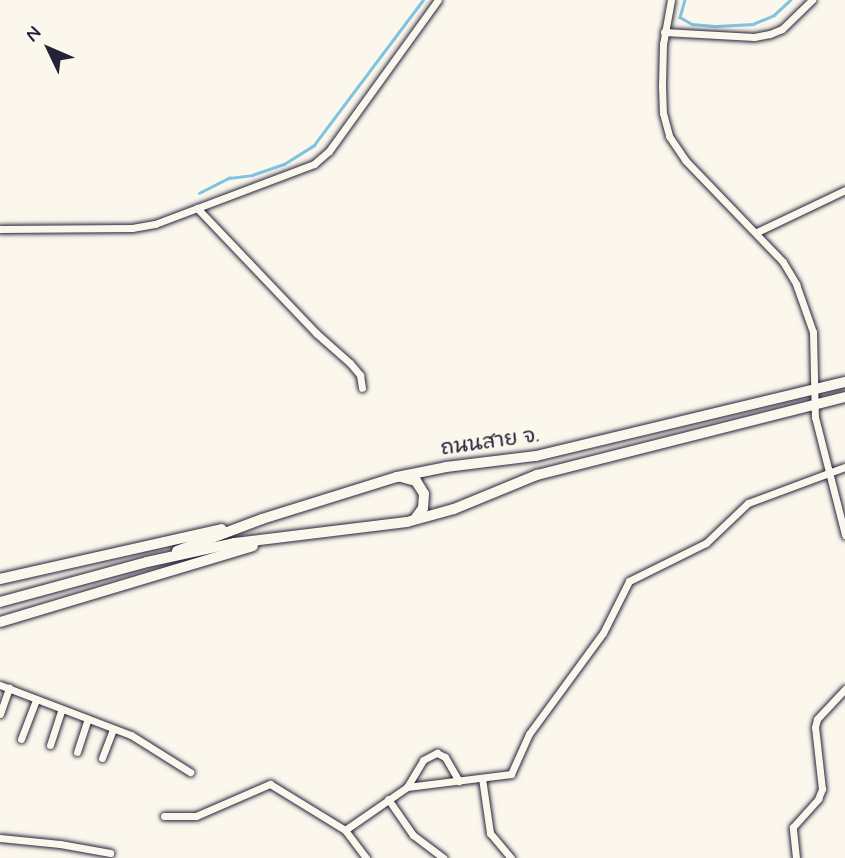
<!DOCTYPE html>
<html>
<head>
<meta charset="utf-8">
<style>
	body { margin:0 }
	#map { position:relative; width:845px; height:858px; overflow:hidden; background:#fbf7ec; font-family:Mynerve,"Playpen Sans Thai",sans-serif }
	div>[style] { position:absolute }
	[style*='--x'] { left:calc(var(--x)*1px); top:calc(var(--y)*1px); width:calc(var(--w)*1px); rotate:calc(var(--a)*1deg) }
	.stream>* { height:2.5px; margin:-1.25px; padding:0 1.25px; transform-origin:1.25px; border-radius:1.25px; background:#7fc3e0 }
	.roads { filter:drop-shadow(0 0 2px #22223b) drop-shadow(0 0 2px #22223b) }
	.street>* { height:7px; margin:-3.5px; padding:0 3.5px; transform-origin:3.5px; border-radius:3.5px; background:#fbf7ec }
	.secondary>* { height:10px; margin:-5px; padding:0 5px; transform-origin:5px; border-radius:5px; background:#fbf7ec }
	span { translate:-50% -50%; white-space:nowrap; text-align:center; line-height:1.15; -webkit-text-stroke:5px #fbf7ec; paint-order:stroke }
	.street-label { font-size:21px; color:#22223b }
	.north { position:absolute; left:14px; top:14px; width:70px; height:70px; -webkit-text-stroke:5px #fbf7ec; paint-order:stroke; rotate:314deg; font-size:19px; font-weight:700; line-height:28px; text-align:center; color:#22223b }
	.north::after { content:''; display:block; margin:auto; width:24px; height:32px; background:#22223b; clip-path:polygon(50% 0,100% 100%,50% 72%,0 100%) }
</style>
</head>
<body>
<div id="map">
	<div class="stream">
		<i style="--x:685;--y:0;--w:18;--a:106"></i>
		<i style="--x:680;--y:17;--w:14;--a:30"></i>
		<i style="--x:692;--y:24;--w:25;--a:5"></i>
		<i style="--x:717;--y:26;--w:36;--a:-3"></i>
		<i style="--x:753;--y:24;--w:23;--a:-23"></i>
		<i style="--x:774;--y:15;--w:22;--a:-43"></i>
		<i style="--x:199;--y:193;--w:34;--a:-27"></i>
		<i style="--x:229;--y:178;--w:23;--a:-7"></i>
		<i style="--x:252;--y:175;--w:34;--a:-19"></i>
		<i style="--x:284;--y:164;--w:36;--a:-32"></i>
		<i style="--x:314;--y:145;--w:181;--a:-53.1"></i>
	</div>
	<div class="roads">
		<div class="street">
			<i style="--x:671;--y:0;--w:45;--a:100.3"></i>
			<i style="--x:663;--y:44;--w:42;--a:91.4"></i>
			<i style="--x:662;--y:86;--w:27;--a:88"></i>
			<i style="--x:663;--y:113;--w:24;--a:75"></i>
			<i style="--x:669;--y:136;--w:29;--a:56"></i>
			<i style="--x:685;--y:160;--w:141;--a:46.1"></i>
			<i style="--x:783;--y:262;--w:26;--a:59"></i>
			<i style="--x:796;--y:284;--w:51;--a:70.5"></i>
			<i style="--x:813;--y:332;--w:85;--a:88.7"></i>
			<i style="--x:815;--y:417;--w:122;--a:75.7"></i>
			<i style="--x:664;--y:32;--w:90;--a:3.2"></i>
			<i style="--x:754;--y:37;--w:16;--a:-11"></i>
			<i style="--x:770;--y:34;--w:13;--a:-23"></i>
			<i style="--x:782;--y:29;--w:42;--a:-44"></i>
			<i style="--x:197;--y:208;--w:173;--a:46.4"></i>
			<i style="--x:316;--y:333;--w:45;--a:41.4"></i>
			<i style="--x:350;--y:363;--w:16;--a:50"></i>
			<i style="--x:360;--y:375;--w:13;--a:81"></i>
			<i style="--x:0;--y:229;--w:132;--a:-0.4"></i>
			<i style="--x:132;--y:228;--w:23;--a:-10"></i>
			<i style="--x:155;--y:224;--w:170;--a:-20.7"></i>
			<i style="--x:314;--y:164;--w:20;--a:-41"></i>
			<i style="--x:329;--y:151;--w:186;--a:-54.2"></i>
			<i style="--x:757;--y:232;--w:98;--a:-25.5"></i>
			<i style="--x:0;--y:685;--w:140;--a:20.9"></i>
			<i style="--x:131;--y:735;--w:70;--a:32.1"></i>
			<i style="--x:0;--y:714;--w:28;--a:-71"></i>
			<i style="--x:21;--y:739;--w:42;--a:-69"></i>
			<i style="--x:50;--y:745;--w:38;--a:-72"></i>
			<i style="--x:77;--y:752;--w:35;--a:-72"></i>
			<i style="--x:102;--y:758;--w:31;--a:-69"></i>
			<i style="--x:482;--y:778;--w:56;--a:81.7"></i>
			<i style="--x:490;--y:833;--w:33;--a:50"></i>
			<i style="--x:407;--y:787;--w:31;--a:-59"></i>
			<i style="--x:423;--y:760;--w:16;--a:-27"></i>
			<i style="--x:437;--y:753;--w:9;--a:27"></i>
			<i style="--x:445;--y:757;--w:28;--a:60"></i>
			<i style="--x:388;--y:799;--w:44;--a:55.2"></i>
			<i style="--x:413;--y:835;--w:38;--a:37"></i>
			<i style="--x:164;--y:816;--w:32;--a:0"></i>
			<i style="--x:196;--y:816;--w:81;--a:-23.4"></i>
			<i style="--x:270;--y:784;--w:88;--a:31.5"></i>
			<i style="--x:345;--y:830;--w:35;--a:53"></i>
			<i style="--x:345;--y:830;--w:75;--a:-34.7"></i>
			<i style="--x:407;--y:787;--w:105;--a:-7.1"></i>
			<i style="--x:511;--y:774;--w:44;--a:-65.8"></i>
			<i style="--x:529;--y:734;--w:125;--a:-53.8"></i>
			<i style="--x:603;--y:633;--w:58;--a:-63.4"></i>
			<i style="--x:629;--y:581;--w:86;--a:-26.3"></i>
			<i style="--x:706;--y:543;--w:58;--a:-43.6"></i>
			<i style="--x:748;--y:503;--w:103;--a:-20.4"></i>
			<i style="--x:0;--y:838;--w:60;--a:5.7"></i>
			<i style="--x:60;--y:844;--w:51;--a:10.2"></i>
			<i style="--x:796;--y:858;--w:31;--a:-96"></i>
			<i style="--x:793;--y:827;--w:38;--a:-48"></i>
			<i style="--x:818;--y:799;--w:11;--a:-68"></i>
			<i style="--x:822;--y:789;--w:62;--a:-96.4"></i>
			<i style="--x:815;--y:727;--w:8;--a:-76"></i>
			<i style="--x:817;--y:719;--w:41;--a:-47"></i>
		</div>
		<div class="secondary">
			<i style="--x:401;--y:477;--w:16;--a:15"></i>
			<i style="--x:416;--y:481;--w:15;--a:58"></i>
			<i style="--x:424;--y:494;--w:14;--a:94"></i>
			<i style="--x:423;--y:508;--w:14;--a:126"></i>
			<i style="--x:177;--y:551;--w:91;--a:-20.6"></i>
			<i style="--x:262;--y:519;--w:141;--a:-17.3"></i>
			<i style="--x:397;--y:477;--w:50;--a:-11.5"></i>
			<i style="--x:446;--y:467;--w:91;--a:-7"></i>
			<i style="--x:536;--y:456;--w:318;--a:-13.5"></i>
			<i style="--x:0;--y:579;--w:227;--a:-12.7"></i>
			<i style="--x:0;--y:602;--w:152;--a:-15.2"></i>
			<i style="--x:147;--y:562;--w:90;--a:-12.2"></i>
			<i style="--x:235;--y:543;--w:173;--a:-7"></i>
			<i style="--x:407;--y:522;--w:49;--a:-15.5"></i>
			<i style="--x:454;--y:509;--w:90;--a:-22.3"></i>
			<i style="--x:537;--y:475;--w:318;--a:-14.2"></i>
			<i style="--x:0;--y:622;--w:264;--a:-16.7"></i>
		</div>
	</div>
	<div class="street-label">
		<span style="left:490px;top:442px;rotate:-8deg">ถนนสาย จ.</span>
	</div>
	<div class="north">N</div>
</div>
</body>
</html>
